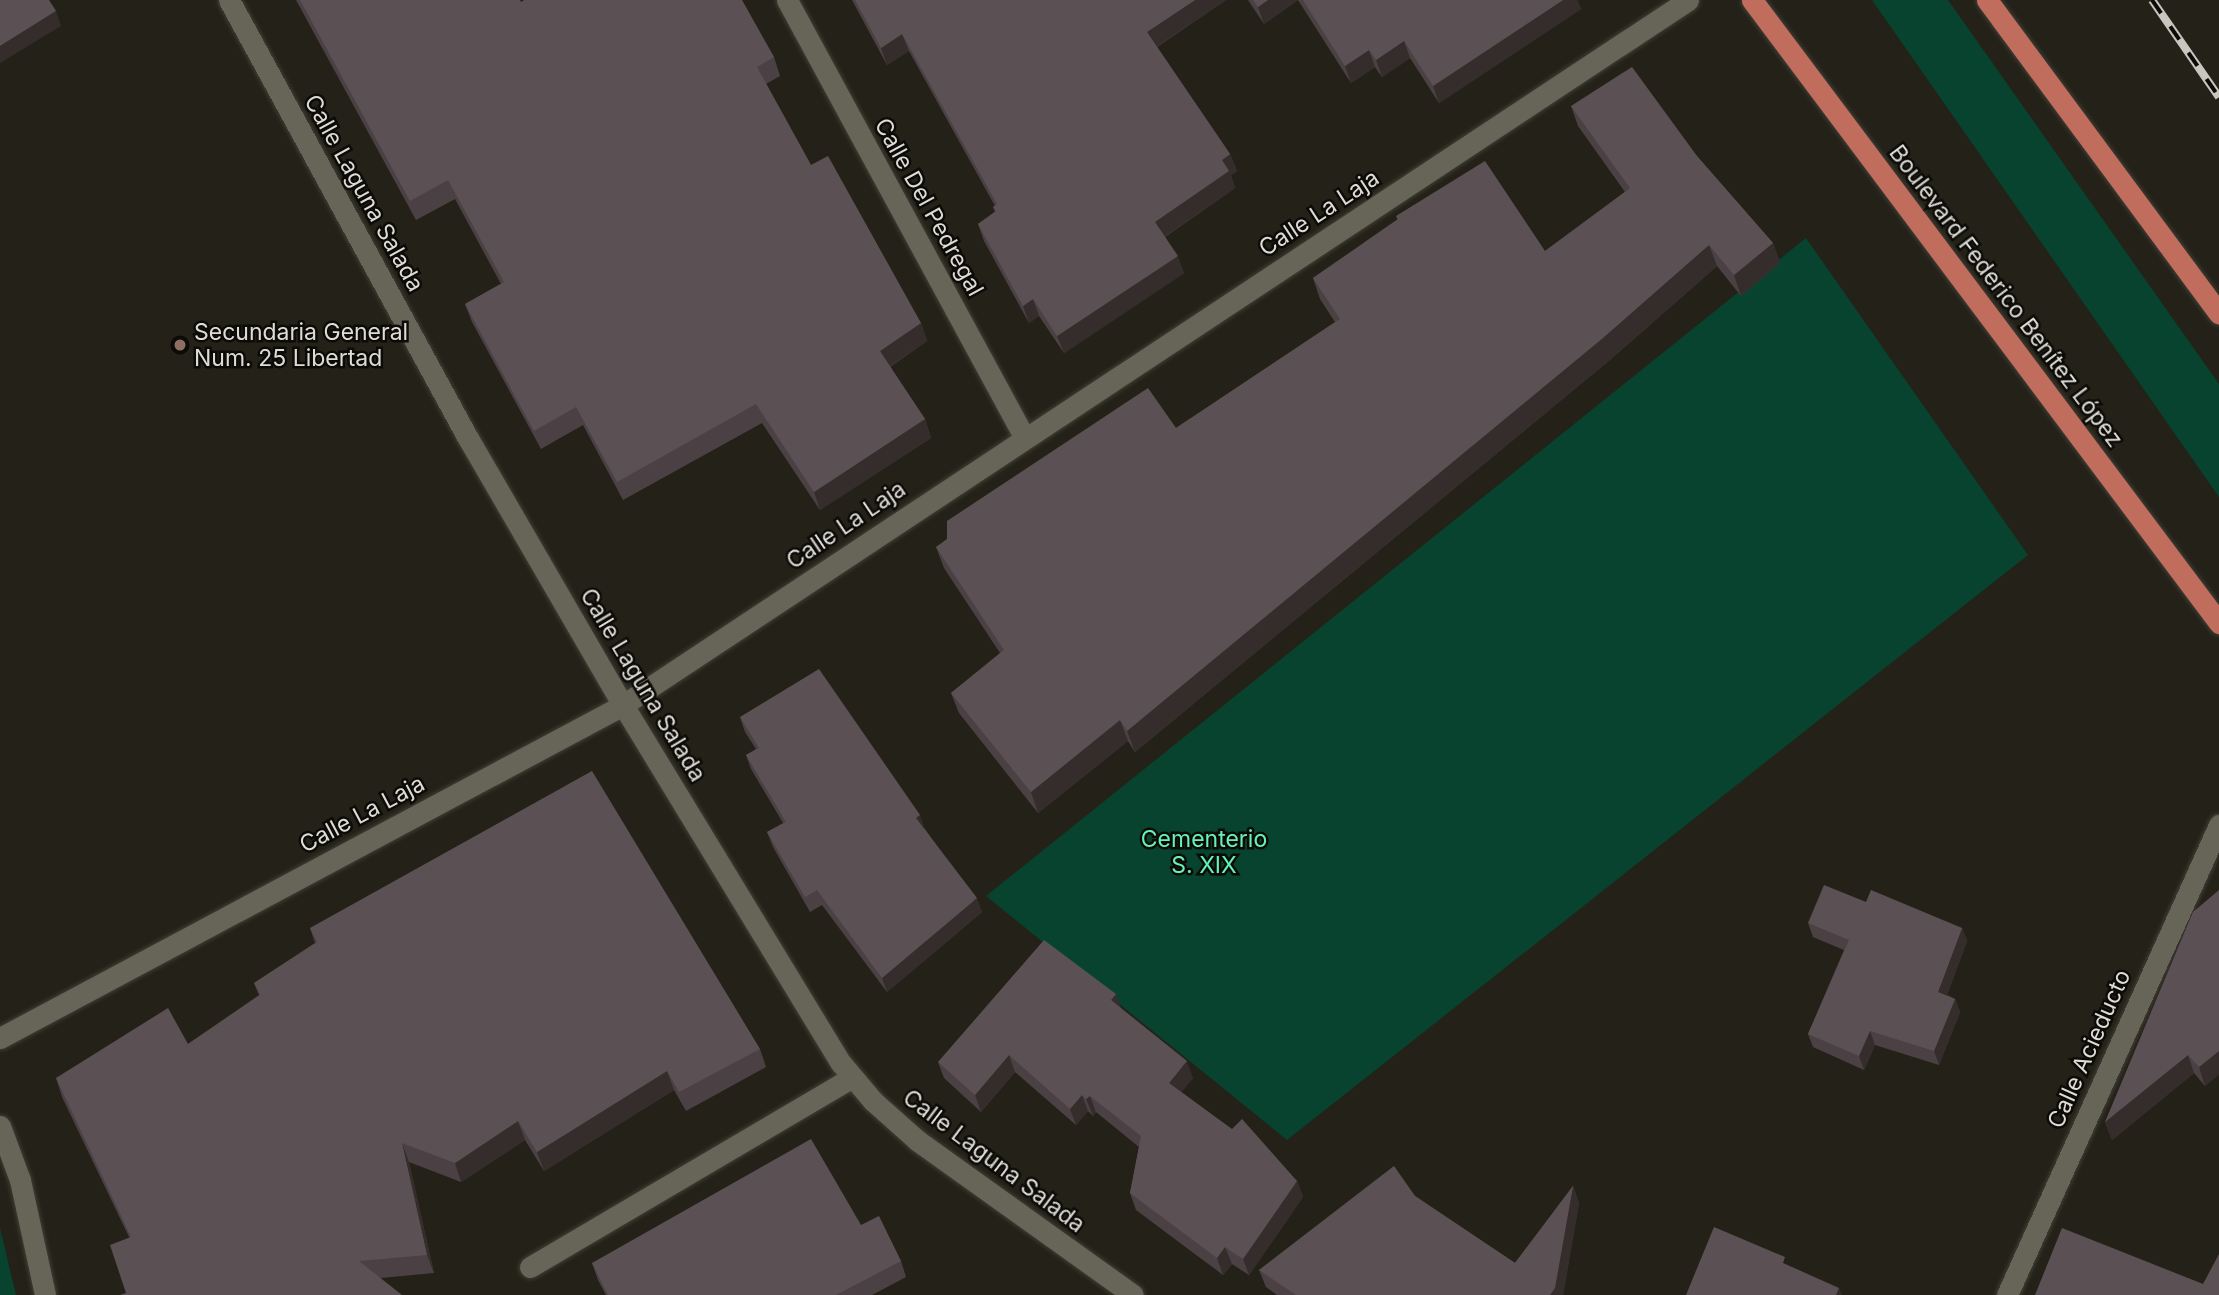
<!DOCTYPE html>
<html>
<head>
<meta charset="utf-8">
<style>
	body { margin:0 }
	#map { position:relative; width:2219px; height:1295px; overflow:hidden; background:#242218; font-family:Inter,sans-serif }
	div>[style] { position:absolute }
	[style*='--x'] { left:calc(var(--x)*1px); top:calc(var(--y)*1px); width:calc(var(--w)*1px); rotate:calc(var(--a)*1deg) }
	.green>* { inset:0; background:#07432e }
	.roads { filter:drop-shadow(0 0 2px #403d36) drop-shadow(0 0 2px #403d36) }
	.minor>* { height:21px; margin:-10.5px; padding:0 10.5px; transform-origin:10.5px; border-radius:10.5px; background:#676458 }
	.major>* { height:21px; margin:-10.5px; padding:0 10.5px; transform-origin:10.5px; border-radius:10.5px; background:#c06d5d }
	.rail>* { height:8px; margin-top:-4px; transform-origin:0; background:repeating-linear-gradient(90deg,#0c0b07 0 16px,#c8c6bf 0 32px); box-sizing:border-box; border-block:2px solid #c8c6bf }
	.wall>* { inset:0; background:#4b4145 }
	.shaded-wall>* { inset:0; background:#352d2c }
	.building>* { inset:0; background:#5b5155 }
	.dots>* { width:19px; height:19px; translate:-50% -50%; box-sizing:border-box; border:4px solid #0c0b07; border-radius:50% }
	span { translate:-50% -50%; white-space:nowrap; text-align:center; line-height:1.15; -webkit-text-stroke:5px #0c0b07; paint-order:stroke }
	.street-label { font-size:23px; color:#dedcd6 }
	.poi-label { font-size:23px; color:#dedcd6 }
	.left { translate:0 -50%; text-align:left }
	.park-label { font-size:23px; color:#64f2b7 }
</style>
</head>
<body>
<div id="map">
	<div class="green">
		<i style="clip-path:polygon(1872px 0,1948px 0,2219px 384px,2219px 497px)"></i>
		<i style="clip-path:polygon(1806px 238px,2028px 555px,1287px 1140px,986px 896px)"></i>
		<i style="clip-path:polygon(0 1228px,16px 1295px,0 1295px)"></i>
	</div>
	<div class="roads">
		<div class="minor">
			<i style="--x:229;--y:0;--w:499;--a:61.4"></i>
			<i style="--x:468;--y:438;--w:309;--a:59.9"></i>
			<i style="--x:623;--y:705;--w:419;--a:58.7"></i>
			<i style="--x:841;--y:1063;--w:50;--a:49.9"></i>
			<i style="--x:873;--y:1101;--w:60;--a:41.6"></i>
			<i style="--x:918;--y:1141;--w:264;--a:35.6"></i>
			<i style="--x:787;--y:0;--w:498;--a:61.5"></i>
			<i style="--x:0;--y:1038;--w:706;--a:-28.12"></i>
			<i style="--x:623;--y:705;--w:1277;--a:-33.5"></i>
			<i style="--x:0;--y:1126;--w:58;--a:69.7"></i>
			<i style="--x:20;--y:1180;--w:118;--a:77.7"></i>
			<i style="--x:530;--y:1267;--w:374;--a:-30.5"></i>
			<i style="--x:2007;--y:1295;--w:516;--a:-65.72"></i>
		</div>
		<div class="major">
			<i style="--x:1752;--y:0;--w:779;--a:53.14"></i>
			<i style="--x:1987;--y:0;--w:390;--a:53.5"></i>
		</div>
	</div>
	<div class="rail">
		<i style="--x:2152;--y:0;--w:118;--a:55.4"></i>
	</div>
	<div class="wall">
		<i style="clip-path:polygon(296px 0,520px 0,521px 2px,774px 57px,780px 76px,766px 84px,811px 165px,921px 323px,927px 341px,890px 367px,925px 419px,931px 438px,820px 510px,762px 423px,623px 500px,583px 425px,541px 449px,472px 322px,465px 304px,501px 284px,455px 199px,416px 220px)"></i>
		<i style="clip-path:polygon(852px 0,1226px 0,1157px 47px,1230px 154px,1237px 171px,1231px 175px,1235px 188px,1165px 237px,1184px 273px,1064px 353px,1039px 316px,1029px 323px,984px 241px,978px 224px,995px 212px,993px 207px,995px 206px,909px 51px,887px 65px)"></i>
		<i style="clip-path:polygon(1248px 0,1298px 0,1264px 24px)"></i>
		<i style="clip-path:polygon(1298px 0,1577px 0,1581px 9px,1439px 103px,1410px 58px,1382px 77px,1375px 67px,1351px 83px)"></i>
		<i style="clip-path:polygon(1571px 106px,1697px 156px,1773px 243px,1780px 263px,1741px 296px,1717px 266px,1611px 359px,1135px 752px,1128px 741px,1038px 813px,959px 713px,951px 693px,1000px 653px,944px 568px,936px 547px,1176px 428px,1335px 322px,1320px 299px,1313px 278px,1398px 220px,1396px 216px,1545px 251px,1625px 192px,1578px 126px)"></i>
		<i style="clip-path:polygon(740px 717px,925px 829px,982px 912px,887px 992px,822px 905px,810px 912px,773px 847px,767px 832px,783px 823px,751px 769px,746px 755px,756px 749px,745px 732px)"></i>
		<i style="clip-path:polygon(2219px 890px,2219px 1074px,2205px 1086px,2194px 1073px,2112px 1140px,2105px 1122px)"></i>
		<i style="clip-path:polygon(1866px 902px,1962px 928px,1967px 941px,1947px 995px,1955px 999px,1960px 1012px,1939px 1065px,1875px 1045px,1864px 1070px,1813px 1047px,1808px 1034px,1844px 950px,1813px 937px,1808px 923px)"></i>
		<i style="clip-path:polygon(310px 928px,760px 1049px,766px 1067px,686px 1111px,674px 1090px,544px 1171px,525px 1140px,461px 1182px,409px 1162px,434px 1273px,381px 1278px,126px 1293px,129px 1237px,62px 1097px,56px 1078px,188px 1044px,259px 995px,254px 983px,315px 943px)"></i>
		<i style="clip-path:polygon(1116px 994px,1121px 1009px,1193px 1078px,1181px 1092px,1297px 1181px,1303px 1197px,1249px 1275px,1232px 1264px,1223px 1275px,1136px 1210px,1130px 1193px,1139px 1147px,1096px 1112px,1093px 1116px,1088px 1111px,1076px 1125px,1015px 1072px,981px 1112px,944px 1078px,938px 1062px)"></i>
		<i style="clip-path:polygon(1573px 1186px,1579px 1203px,1563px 1295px,1277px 1295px,1266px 1287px,1259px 1270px,1415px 1196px,1515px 1263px)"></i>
		<i style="clip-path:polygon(861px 1225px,901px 1261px,906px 1277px,872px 1295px,606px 1295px,598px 1280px,592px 1263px)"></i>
	</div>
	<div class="shaded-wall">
		<i style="clip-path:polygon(1195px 0,1226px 0,1153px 49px,1147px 32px)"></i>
		<i style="clip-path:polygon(1268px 0,1298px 0,1264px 24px,1258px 7px)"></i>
		<i style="clip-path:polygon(1563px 0,1577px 0,1581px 9px,1439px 103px,1433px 86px)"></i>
		<i style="clip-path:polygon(56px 11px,61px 26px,0 63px,0 46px)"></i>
		<i style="clip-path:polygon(902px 34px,909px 51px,887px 65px,881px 48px)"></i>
		<i style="clip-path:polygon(1404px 41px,1410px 58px,1382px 77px,1376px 60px)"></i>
		<i style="clip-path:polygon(1369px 50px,1375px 67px,1351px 83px,1345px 66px)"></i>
		<i style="clip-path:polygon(1230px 154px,1237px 171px,1231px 175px,1235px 188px,1161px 239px,1155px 222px,1222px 160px)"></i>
		<i style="clip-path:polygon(1773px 243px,1780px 263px,1741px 296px,1734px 275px)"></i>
		<i style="clip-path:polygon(1709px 245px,1717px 266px,1611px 359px,1135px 752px,1127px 731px)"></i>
		<i style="clip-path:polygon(1178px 256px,1184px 273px,1064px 353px,1057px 336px)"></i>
		<i style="clip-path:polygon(1033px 299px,1039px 316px,1029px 323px,1023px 306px)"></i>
		<i style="clip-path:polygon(921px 323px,927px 341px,886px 369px,880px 351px)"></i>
		<i style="clip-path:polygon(925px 419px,931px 438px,820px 510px,814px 492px)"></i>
		<i style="clip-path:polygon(1120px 720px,1128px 741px,1038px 813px,1031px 792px)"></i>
		<i style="clip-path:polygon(920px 815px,925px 830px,916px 818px)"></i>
		<i style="clip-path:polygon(977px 898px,982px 912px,887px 992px,882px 978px)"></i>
		<i style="clip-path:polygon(1962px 928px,1967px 941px,1943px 1006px,1938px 992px)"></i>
		<i style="clip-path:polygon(1116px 994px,1122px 1011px,1111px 1000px)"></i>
		<i style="clip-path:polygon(1955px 999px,1960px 1012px,1939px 1065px,1934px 1051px)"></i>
		<i style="clip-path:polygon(1870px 1031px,1875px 1045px,1864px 1070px,1859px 1056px)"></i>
		<i style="clip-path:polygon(2219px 1051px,2219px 1074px,2205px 1086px,2199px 1067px)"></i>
		<i style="clip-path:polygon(1009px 1055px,1015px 1072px,981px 1112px,975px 1095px)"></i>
		<i style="clip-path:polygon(2188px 1055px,2194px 1073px,2112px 1140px,2105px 1122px)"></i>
		<i style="clip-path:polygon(1187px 1061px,1193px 1078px,1175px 1100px,1169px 1083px)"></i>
		<i style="clip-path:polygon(667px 1071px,674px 1090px,544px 1171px,537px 1152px)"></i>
		<i style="clip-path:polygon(1082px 1095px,1088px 1111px,1076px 1125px,1070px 1109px)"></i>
		<i style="clip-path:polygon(1090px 1096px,1096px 1112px,1093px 1116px,1086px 1099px)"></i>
		<i style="clip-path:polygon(518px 1121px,525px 1140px,461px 1182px,455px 1163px)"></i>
		<i style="clip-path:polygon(402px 1143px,409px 1162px,434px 1273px,427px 1255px)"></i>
		<i style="clip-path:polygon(1297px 1181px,1303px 1197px,1249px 1275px,1243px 1259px)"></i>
		<i style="clip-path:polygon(1573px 1186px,1579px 1203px,1563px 1295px,1550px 1295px)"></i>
		<i style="clip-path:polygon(1225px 1247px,1232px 1264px,1223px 1275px,1217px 1258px)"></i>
		<i style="clip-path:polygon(1839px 1288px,1842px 1295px,1836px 1295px)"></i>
	</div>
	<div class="building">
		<i style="clip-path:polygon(0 0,49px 0,56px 11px,0 46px)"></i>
		<i style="clip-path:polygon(300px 0,520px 0,521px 2px,524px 0,742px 0,774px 57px,757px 67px,811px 165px,828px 156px,921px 323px,880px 351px,925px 419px,814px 492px,756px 404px,617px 482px,576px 407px,534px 431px,465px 304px,504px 282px,448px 180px,410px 201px)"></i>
		<i style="clip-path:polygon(855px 0,1195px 0,1147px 32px,1230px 154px,1222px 160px,1229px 171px,1155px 222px,1178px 256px,1057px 336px,1033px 299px,1023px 306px,978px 224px,996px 211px,993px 207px,997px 204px,902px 34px,881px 48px)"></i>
		<i style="clip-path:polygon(1253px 0,1268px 0,1258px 7px)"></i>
		<i style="clip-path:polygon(1303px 0,1563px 0,1433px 86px,1404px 41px,1376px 60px,1369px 50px,1345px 66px)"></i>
		<i style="clip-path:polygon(1632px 67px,1697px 156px,1773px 243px,1734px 275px,1709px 245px,1603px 338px,1127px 731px,1120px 720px,1031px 792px,951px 693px,1004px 650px,936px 547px,947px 539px,947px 521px,1148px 388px,1176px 428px,1340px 319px,1313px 278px,1398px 219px,1396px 216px,1485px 161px,1545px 251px,1630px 188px,1571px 106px)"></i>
		<i style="clip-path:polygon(819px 669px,920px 815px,916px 818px,977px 898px,882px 978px,817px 890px,805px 897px,767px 832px,786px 822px,746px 755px,759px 748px,740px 717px)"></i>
		<i style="clip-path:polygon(592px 771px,760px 1049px,679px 1092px,667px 1071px,537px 1152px,518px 1121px,455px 1163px,402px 1143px,427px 1255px,359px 1261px,402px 1295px,120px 1295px,126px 1293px,110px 1245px,131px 1237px,56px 1078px,168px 1008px,188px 1044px,260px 995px,254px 983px,317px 942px,310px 928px)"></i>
		<i style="clip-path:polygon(1824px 885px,1866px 902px,1871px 890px,1962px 928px,1938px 992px,1955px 999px,1934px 1051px,1870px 1031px,1859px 1056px,1808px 1034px,1849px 940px,1808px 923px)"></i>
		<i style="clip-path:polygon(2219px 890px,2219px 1051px,2199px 1067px,2188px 1055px,2105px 1122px,2193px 912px)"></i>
		<i style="clip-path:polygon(1044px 940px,1116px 994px,1111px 1000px,1187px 1061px,1169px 1083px,1232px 1129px,1242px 1119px,1297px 1181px,1243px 1259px,1225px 1247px,1217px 1258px,1130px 1193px,1141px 1136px,1090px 1096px,1086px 1099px,1082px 1095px,1070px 1109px,1009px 1055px,975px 1095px,938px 1062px)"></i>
		<i style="clip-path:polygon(811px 1139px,861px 1225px,879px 1216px,901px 1261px,836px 1295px,608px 1295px,592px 1263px)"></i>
		<i style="clip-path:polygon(1394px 1166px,1415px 1196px,1515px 1263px,1573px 1186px,1555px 1288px,1550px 1295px,1296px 1295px,1259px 1270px)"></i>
		<i style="clip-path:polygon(1714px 1227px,1785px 1257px,1783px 1263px,1839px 1288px,1836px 1295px,1686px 1295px)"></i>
		<i style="clip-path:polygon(2062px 1228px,2203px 1284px,2219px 1254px,2219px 1295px,2035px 1295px)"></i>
	</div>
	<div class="dots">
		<i style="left:180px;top:345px;background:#8d6e63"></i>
	</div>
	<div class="street-label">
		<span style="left:364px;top:193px;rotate:61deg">Calle Laguna Salada</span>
		<span style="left:929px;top:207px;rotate:61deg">Calle Del Pedregal</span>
		<span style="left:1319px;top:213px;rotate:-33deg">Calle La Laja</span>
		<span style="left:2006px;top:296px;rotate:53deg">Boulevard Federico Benítez López</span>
		<span style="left:846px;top:525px;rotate:-34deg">Calle La Laja</span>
		<span style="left:643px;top:685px;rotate:59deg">Calle Laguna Salada</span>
		<span style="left:362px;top:814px;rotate:-28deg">Calle La Laja</span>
		<span style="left:2089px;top:1049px;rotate:-66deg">Calle Acieducto</span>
		<span style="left:994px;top:1161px;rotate:37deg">Calle Laguna Salada</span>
	</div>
	<div class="poi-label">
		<span class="left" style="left:194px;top:345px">Secundaria General<br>Num. 25 Libertad</span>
	</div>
	<div class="park-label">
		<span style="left:1204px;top:852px">Cementerio<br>S. XIX</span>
	</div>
</div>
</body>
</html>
